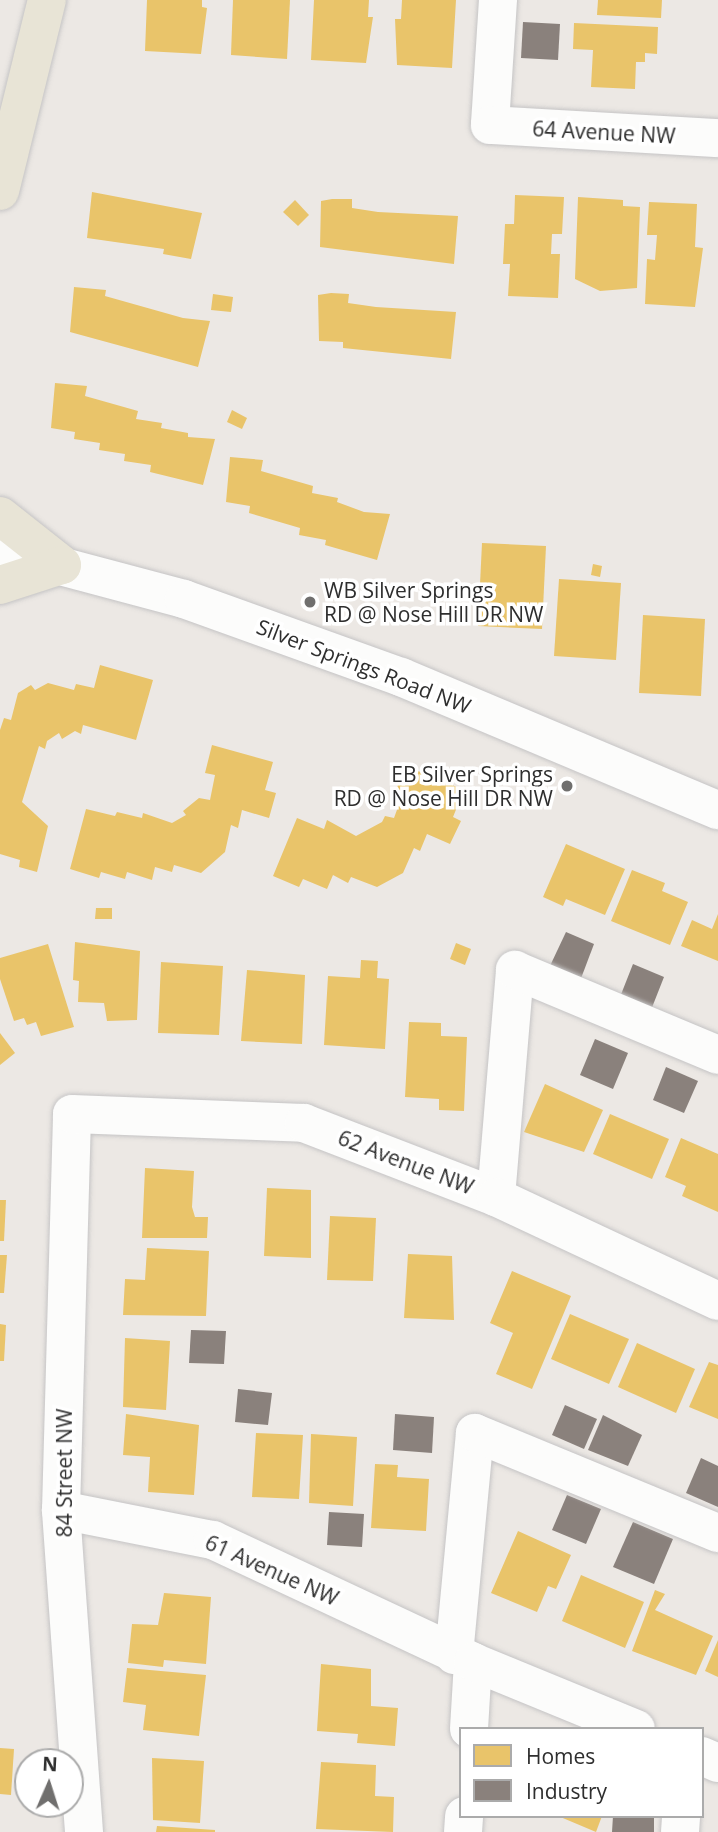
<!DOCTYPE html>
<html>
<head>
<meta charset="utf-8">
<style>
	body { margin:0 }
	#map { position:relative; width:718px; height:1832px; overflow:hidden; background:#ece8e4; font-family:"Open Sans",sans-serif }
	div>[style] { position:absolute }
	[style*='--x'] { left:calc(var(--x)*1px); top:calc(var(--y)*1px); width:calc(var(--w)*1px); rotate:calc(var(--a)*1deg) }
	.homes>* { inset:0; background:#e9c46a }
	.industry>* { inset:0; background:#8a817c }
	.roads { filter:drop-shadow(0 0 2px #c5c4c5) drop-shadow(0 0 2px #c5c4c5) }
	.minor>* { height:38px; margin:-19px; padding:0 19px; transform-origin:19px; border-radius:19px; background:#fcfcfb }
	.major>* { height:38px; margin:-19px; padding:0 19px; transform-origin:19px; border-radius:19px; background:#e8e4d6 }
	.dots>* { width:19px; height:19px; translate:-50% -50%; box-sizing:border-box; border:4px solid #fff; border-radius:50% }
	span { translate:-50% -50%; white-space:nowrap; text-align:center; line-height:1.15; -webkit-text-stroke:7px #fff; paint-order:stroke }
	.street-label { font-size:21px; color:#2e2e2e }
	.poi-label { font-size:21px; color:#2e2e2e }
	.left { translate:0 -50%; text-align:left }
	.right { translate:-100% -50%; text-align:right }
	.legend { position:absolute; left:459px; top:1727px; width:245px; height:91px; box-sizing:border-box; background:#fff; border:2px solid #ababab; margin:0; padding:9px 12px; list-style:none; font-size:21px; color:#2e2e2e }
	.legend li { display:flex; align-items:center; gap:14px; height:35px }
	.legend b { width:35px; border:2px solid #ababab }
	.north { position:absolute; left:14px; top:1748px; width:70px; height:70px; box-sizing:border-box; background:#fff; border:2px solid #ababab; border-radius:50%; rotate:3deg; font-size:19px; font-weight:700; line-height:28px; text-align:center; color:#2e2e2e }
	.north::after { content:''; display:block; margin:auto; width:24px; height:32px; background:#706f6e; clip-path:polygon(50% 0,100% 100%,50% 72%,0 100%) }
</style>
</head>
<body>
<div id="map">
	<div class="homes">
		<i style="clip-path:polygon(147px 0,202px 0,202px 7px,207px 8px,201px 54px,145px 51px)"></i>
		<i style="clip-path:polygon(233px 0,290px 0,287px 59px,231px 55px)"></i>
		<i style="clip-path:polygon(314px 0,369px 0,368px 17px,373px 17px,366px 63px,311px 60px)"></i>
		<i style="clip-path:polygon(402px 0,456px 0,452px 68px,397px 65px,395px 19px,401px 19px)"></i>
		<i style="clip-path:polygon(598px 0,662px 0,661px 18px,597px 15px)"></i>
		<i style="clip-path:polygon(574px 23px,658px 27px,657px 54px,645px 53px,645px 62px,636px 62px,635px 89px,591px 87px,593px 50px,573px 49px)"></i>
		<i style="clip-path:polygon(92px 192px,202px 213px,191px 259px,163px 254px,164px 249px,87px 238px)"></i>
		<i style="clip-path:polygon(515px 195px,564px 197px,562px 234px,552px 234px,551px 254px,560px 254px,558px 298px,508px 296px,510px 264px,503px 264px,505px 224px,514px 224px)"></i>
		<i style="clip-path:polygon(578px 197px,623px 200px,623px 206px,640px 207px,637px 288px,600px 291px,575px 279px)"></i>
		<i style="clip-path:polygon(332px 199px,352px 199px,352px 208px,378px 212px,458px 216px,454px 264px,320px 247px,321px 201px)"></i>
		<i style="clip-path:polygon(295px 200px,309px 215px,298px 226px,283px 212px)"></i>
		<i style="clip-path:polygon(649px 202px,697px 204px,695px 247px,703px 248px,695px 307px,645px 304px,647px 259px,655px 260px,657px 235px,647px 235px)"></i>
		<i style="clip-path:polygon(74px 287px,106px 290px,105px 296px,183px 318px,210px 321px,198px 367px,70px 332px)"></i>
		<i style="clip-path:polygon(331px 293px,349px 294px,348px 303px,376px 307px,456px 312px,451px 359px,343px 348px,343px 342px,319px 341px,318px 295px)"></i>
		<i style="clip-path:polygon(213px 294px,233px 297px,231px 312px,211px 310px)"></i>
		<i style="clip-path:polygon(55px 383px,87px 386px,85px 396px,138px 411px,136px 419px,162px 423px,161px 428px,188px 433px,188px 437px,215px 439px,203px 485px,150px 472px,151px 465px,124px 461px,125px 454px,99px 450px,100px 443px,74px 439px,75px 432px,51px 428px)"></i>
		<i style="clip-path:polygon(232px 410px,247px 418px,242px 429px,227px 422px)"></i>
		<i style="clip-path:polygon(230px 457px,263px 460px,261px 471px,313px 486px,312px 493px,338px 498px,337px 502px,364px 512px,390px 514px,377px 560px,325px 545px,326px 540px,299px 535px,300px 528px,249px 513px,250px 506px,226px 502px)"></i>
		<i style="clip-path:polygon(482px 543px,546px 546px,542px 629px,478px 626px)"></i>
		<i style="clip-path:polygon(593px 564px,602px 566px,600px 577px,591px 575px)"></i>
		<i style="clip-path:polygon(559px 579px,621px 583px,616px 660px,554px 656px)"></i>
		<i style="clip-path:polygon(643px 615px,705px 619px,701px 696px,639px 693px)"></i>
		<i style="clip-path:polygon(100px 665px,153px 680px,136px 740px,83px 725px,81px 734px,75px 731px,62px 739px,59px 733px,47px 741px,45px 749px,39px 746px,22px 802px,48px 826px,37px 872px,19px 867px,20px 860px,0 854px,0 730px,4px 718px,11px 720px,18px 693px,31px 685px,35px 690px,48px 683px,74px 690px,76px 684px,94px 688px)"></i>
		<i style="clip-path:polygon(212px 745px,273px 762px,265px 790px,276px 793px,269px 818px,242px 810px,238px 828px,231px 825px,225px 852px,201px 873px,174px 865px,172px 872px,155px 867px,152px 880px,127px 872px,125px 879px,101px 872px,99px 878px,70px 869px,86px 809px,115px 816px,117px 812px,142px 818px,143px 813px,172px 823px,186px 815px,183px 811px,199px 798px,210px 800px,215px 775px,205px 773px)"></i>
		<i style="clip-path:polygon(406px 766px,464px 790px,453px 817px,461px 821px,450px 844px,427px 834px,420px 851px,414px 848px,403px 873px,377px 887px,351px 877px,348px 883px,333px 875px,327px 889px,303px 879px,299px 887px,273px 876px,297px 818px,324px 829px,327px 820px,356px 836px,382px 822px,385px 816px,394px 818px,402px 796px,395px 792px)"></i>
		<i style="clip-path:polygon(566px 844px,625px 869px,605px 915px,566px 899px,563px 906px,543px 897px)"></i>
		<i style="clip-path:polygon(632px 870px,665px 883px,662px 891px,688px 902px,670px 945px,611px 921px)"></i>
		<i style="clip-path:polygon(96px 908px,112px 908px,112px 919px,95px 919px)"></i>
		<i style="clip-path:polygon(718px 914px,718px 961px,681px 946px,692px 920px,712px 929px)"></i>
		<i style="clip-path:polygon(75px 942px,140px 951px,137px 1020px,107px 1021px,104px 1003px,78px 1002px,79px 981px,73px 980px)"></i>
		<i style="clip-path:polygon(456px 943px,471px 949px,465px 965px,450px 959px)"></i>
		<i style="clip-path:polygon(48px 944px,74px 1027px,41px 1036px,36px 1022px,27px 1025px,24px 1018px,14px 1021px,0 979px,0 958px)"></i>
		<i style="clip-path:polygon(361px 960px,378px 961px,377px 978px,389px 979px,385px 1049px,324px 1045px,328px 976px,360px 978px)"></i>
		<i style="clip-path:polygon(161px 962px,223px 966px,219px 1035px,158px 1033px)"></i>
		<i style="clip-path:polygon(247px 970px,305px 975px,302px 1044px,241px 1041px)"></i>
		<i style="clip-path:polygon(409px 1022px,441px 1023px,441px 1036px,467px 1037px,464px 1111px,439px 1110px,439px 1099px,405px 1097px)"></i>
		<i style="clip-path:polygon(0 1033px,15px 1053px,0 1065px)"></i>
		<i style="clip-path:polygon(545px 1084px,603px 1110px,584px 1152px,524px 1132px)"></i>
		<i style="clip-path:polygon(610px 1114px,669px 1139px,652px 1179px,593px 1154px)"></i>
		<i style="clip-path:polygon(681px 1138px,718px 1154px,718px 1212px,682px 1196px,686px 1186px,665px 1177px)"></i>
		<i style="clip-path:polygon(145px 1168px,194px 1171px,192px 1207px,195px 1217px,208px 1217px,207px 1238px,142px 1238px)"></i>
		<i style="clip-path:polygon(267px 1188px,311px 1190px,311px 1258px,264px 1256px)"></i>
		<i style="clip-path:polygon(0 1200px,6px 1200px,4px 1241px,0 1241px)"></i>
		<i style="clip-path:polygon(330px 1216px,376px 1218px,373px 1281px,327px 1280px)"></i>
		<i style="clip-path:polygon(147px 1248px,209px 1251px,206px 1316px,123px 1315px,125px 1279px,145px 1280px)"></i>
		<i style="clip-path:polygon(408px 1254px,452px 1256px,454px 1320px,404px 1318px)"></i>
		<i style="clip-path:polygon(0 1255px,7px 1255px,4px 1293px,0 1293px)"></i>
		<i style="clip-path:polygon(512px 1271px,571px 1296px,532px 1389px,496px 1374px,513px 1333px,490px 1323px)"></i>
		<i style="clip-path:polygon(570px 1314px,629px 1339px,609px 1384px,551px 1359px)"></i>
		<i style="clip-path:polygon(0 1324px,6px 1325px,4px 1361px,0 1361px)"></i>
		<i style="clip-path:polygon(125px 1338px,170px 1341px,166px 1410px,123px 1407px)"></i>
		<i style="clip-path:polygon(637px 1343px,695px 1369px,676px 1413px,618px 1387px)"></i>
		<i style="clip-path:polygon(709px 1362px,718px 1365px,718px 1419px,689px 1407px)"></i>
		<i style="clip-path:polygon(126px 1414px,199px 1425px,194px 1495px,148px 1492px,150px 1457px,123px 1455px)"></i>
		<i style="clip-path:polygon(256px 1433px,303px 1435px,299px 1499px,252px 1497px)"></i>
		<i style="clip-path:polygon(311px 1434px,357px 1437px,353px 1506px,309px 1503px)"></i>
		<i style="clip-path:polygon(375px 1464px,398px 1465px,397px 1477px,429px 1479px,426px 1531px,371px 1528px)"></i>
		<i style="clip-path:polygon(518px 1531px,571px 1555px,556px 1589px,548px 1586px,537px 1612px,491px 1593px)"></i>
		<i style="clip-path:polygon(581px 1575px,644px 1602px,625px 1648px,562px 1621px)"></i>
		<i style="clip-path:polygon(655px 1590px,665px 1594px,655px 1610px,713px 1636px,696px 1675px,632px 1651px)"></i>
		<i style="clip-path:polygon(164px 1593px,211px 1597px,206px 1664px,164px 1660px,163px 1667px,128px 1663px,132px 1624px,158px 1625px)"></i>
		<i style="clip-path:polygon(718px 1640px,718px 1677px,705px 1671px)"></i>
		<i style="clip-path:polygon(321px 1664px,371px 1669px,371px 1706px,398px 1708px,395px 1746px,357px 1743px,358px 1734px,317px 1731px)"></i>
		<i style="clip-path:polygon(127px 1668px,206px 1675px,199px 1736px,143px 1730px,146px 1705px,123px 1702px)"></i>
		<i style="clip-path:polygon(0 1748px,14px 1749px,11px 1795px,0 1794px)"></i>
		<i style="clip-path:polygon(152px 1758px,204px 1761px,200px 1823px,153px 1820px)"></i>
		<i style="clip-path:polygon(321px 1762px,376px 1765px,375px 1796px,394px 1797px,393px 1832px,316px 1829px)"></i>
		<i style="clip-path:polygon(558px 1816px,602px 1816px,596px 1832px)"></i>
		<i style="clip-path:polygon(157px 1826px,215px 1830px,215px 1832px,156px 1832px)"></i>
	</div>
	<div class="industry">
		<i style="clip-path:polygon(523px 22px,560px 24px,558px 60px,521px 58px)"></i>
		<i style="clip-path:polygon(566px 932px,594px 944px,580px 981px,549px 968px)"></i>
		<i style="clip-path:polygon(633px 964px,664px 977px,651px 1010px,620px 997px)"></i>
		<i style="clip-path:polygon(595px 1039px,628px 1053px,613px 1089px,580px 1075px)"></i>
		<i style="clip-path:polygon(666px 1067px,698px 1081px,684px 1113px,653px 1100px)"></i>
		<i style="clip-path:polygon(191px 1330px,226px 1331px,224px 1364px,189px 1363px)"></i>
		<i style="clip-path:polygon(238px 1389px,272px 1393px,268px 1425px,235px 1422px)"></i>
		<i style="clip-path:polygon(565px 1405px,597px 1419px,584px 1449px,552px 1435px)"></i>
		<i style="clip-path:polygon(395px 1414px,434px 1417px,432px 1453px,393px 1450px)"></i>
		<i style="clip-path:polygon(603px 1415px,642px 1435px,628px 1466px,588px 1450px)"></i>
		<i style="clip-path:polygon(701px 1458px,718px 1466px,718px 1507px,686px 1493px)"></i>
		<i style="clip-path:polygon(567px 1495px,601px 1509px,586px 1544px,552px 1530px)"></i>
		<i style="clip-path:polygon(329px 1512px,364px 1514px,362px 1547px,327px 1545px)"></i>
		<i style="clip-path:polygon(633px 1522px,673px 1539px,654px 1584px,613px 1567px)"></i>
		<i style="clip-path:polygon(613px 1816px,654px 1816px,654px 1832px,612px 1832px)"></i>
	</div>
	<div class="roads">
		<div class="minor">
			<i style="--x:498;--y:0;--w:125;--a:93.7"></i>
			<i style="--x:490;--y:125;--w:228;--a:3.3"></i>
			<i style="--x:0;--y:550;--w:190;--a:14.9"></i>
			<i style="--x:184;--y:599;--w:231;--a:19.8"></i>
			<i style="--x:401;--y:677;--w:344;--a:22.8"></i>
			<i style="--x:496;--y:1197;--w:228;--a:-85.2"></i>
			<i style="--x:515;--y:970;--w:220;--a:22.7"></i>
			<i style="--x:61;--y:1510;--w:155;--a:11.2"></i>
			<i style="--x:213;--y:1540;--w:287;--a:25.1"></i>
			<i style="--x:454;--y:1655;--w:223;--a:-84.6"></i>
			<i style="--x:475;--y:1433;--w:263;--a:22.4"></i>
			<i style="--x:469;--y:1729;--w:67;--a:-86.6"></i>
			<i style="--x:473;--y:1662;--w:176;--a:22.3"></i>
			<i style="--x:702;--y:1756;--w:17;--a:24"></i>
			<i style="--x:84;--y:1832;--w:323;--a:-94.1"></i>
			<i style="--x:61;--y:1510;--w:396;--a:-88.4"></i>
			<i style="--x:72;--y:1114;--w:232;--a:2.2"></i>
			<i style="--x:304;--y:1123;--w:206;--a:21.1"></i>
			<i style="--x:496;--y:1197;--w:245;--a:25.1"></i>
			<i style="--x:463;--y:1832;--w:16;--a:-86"></i>
			<i style="--x:680;--y:1832;--w:16;--a:-86"></i>
		</div>
		<div class="major">
			<i style="--x:0;--y:191;--w:197;--a:-76.2"></i>
			<i style="--x:0;--y:516;--w:79;--a:38.3"></i>
			<i style="--x:0;--y:585;--w:65;--a:-17.9"></i>
		</div>
	</div>
	<div class="dots">
		<i style="left:310px;top:602px;background:#706f6e"></i>
		<i style="left:567px;top:786px;background:#706f6e"></i>
	</div>
	<div class="street-label">
		<span style="left:604px;top:132px;rotate:3deg">64 Avenue NW</span>
		<span style="left:364px;top:666px;rotate:21deg">Silver Springs Road NW</span>
		<span style="left:406px;top:1162px;rotate:21deg">62 Avenue NW</span>
		<span style="left:64px;top:1473px;rotate:-90deg">84 Street NW</span>
		<span style="left:272px;top:1570px;rotate:24deg">61 Avenue NW</span>
	</div>
	<div class="poi-label">
		<span class="left" style="left:324px;top:602px">WB Silver Springs<br>RD @ Nose Hill DR NW</span>
		<span class="right" style="left:553px;top:786px">EB Silver Springs<br>RD @ Nose Hill DR NW</span>
	</div>
	<ul class="legend">
	<li><b style="height:19px;background:#e9c46a"></b>Homes</li>
	<li><b style="height:19px;background:#8a817c"></b>Industry</li>
	</ul>
	<div class="north">N</div>
</div>
</body>
</html>
